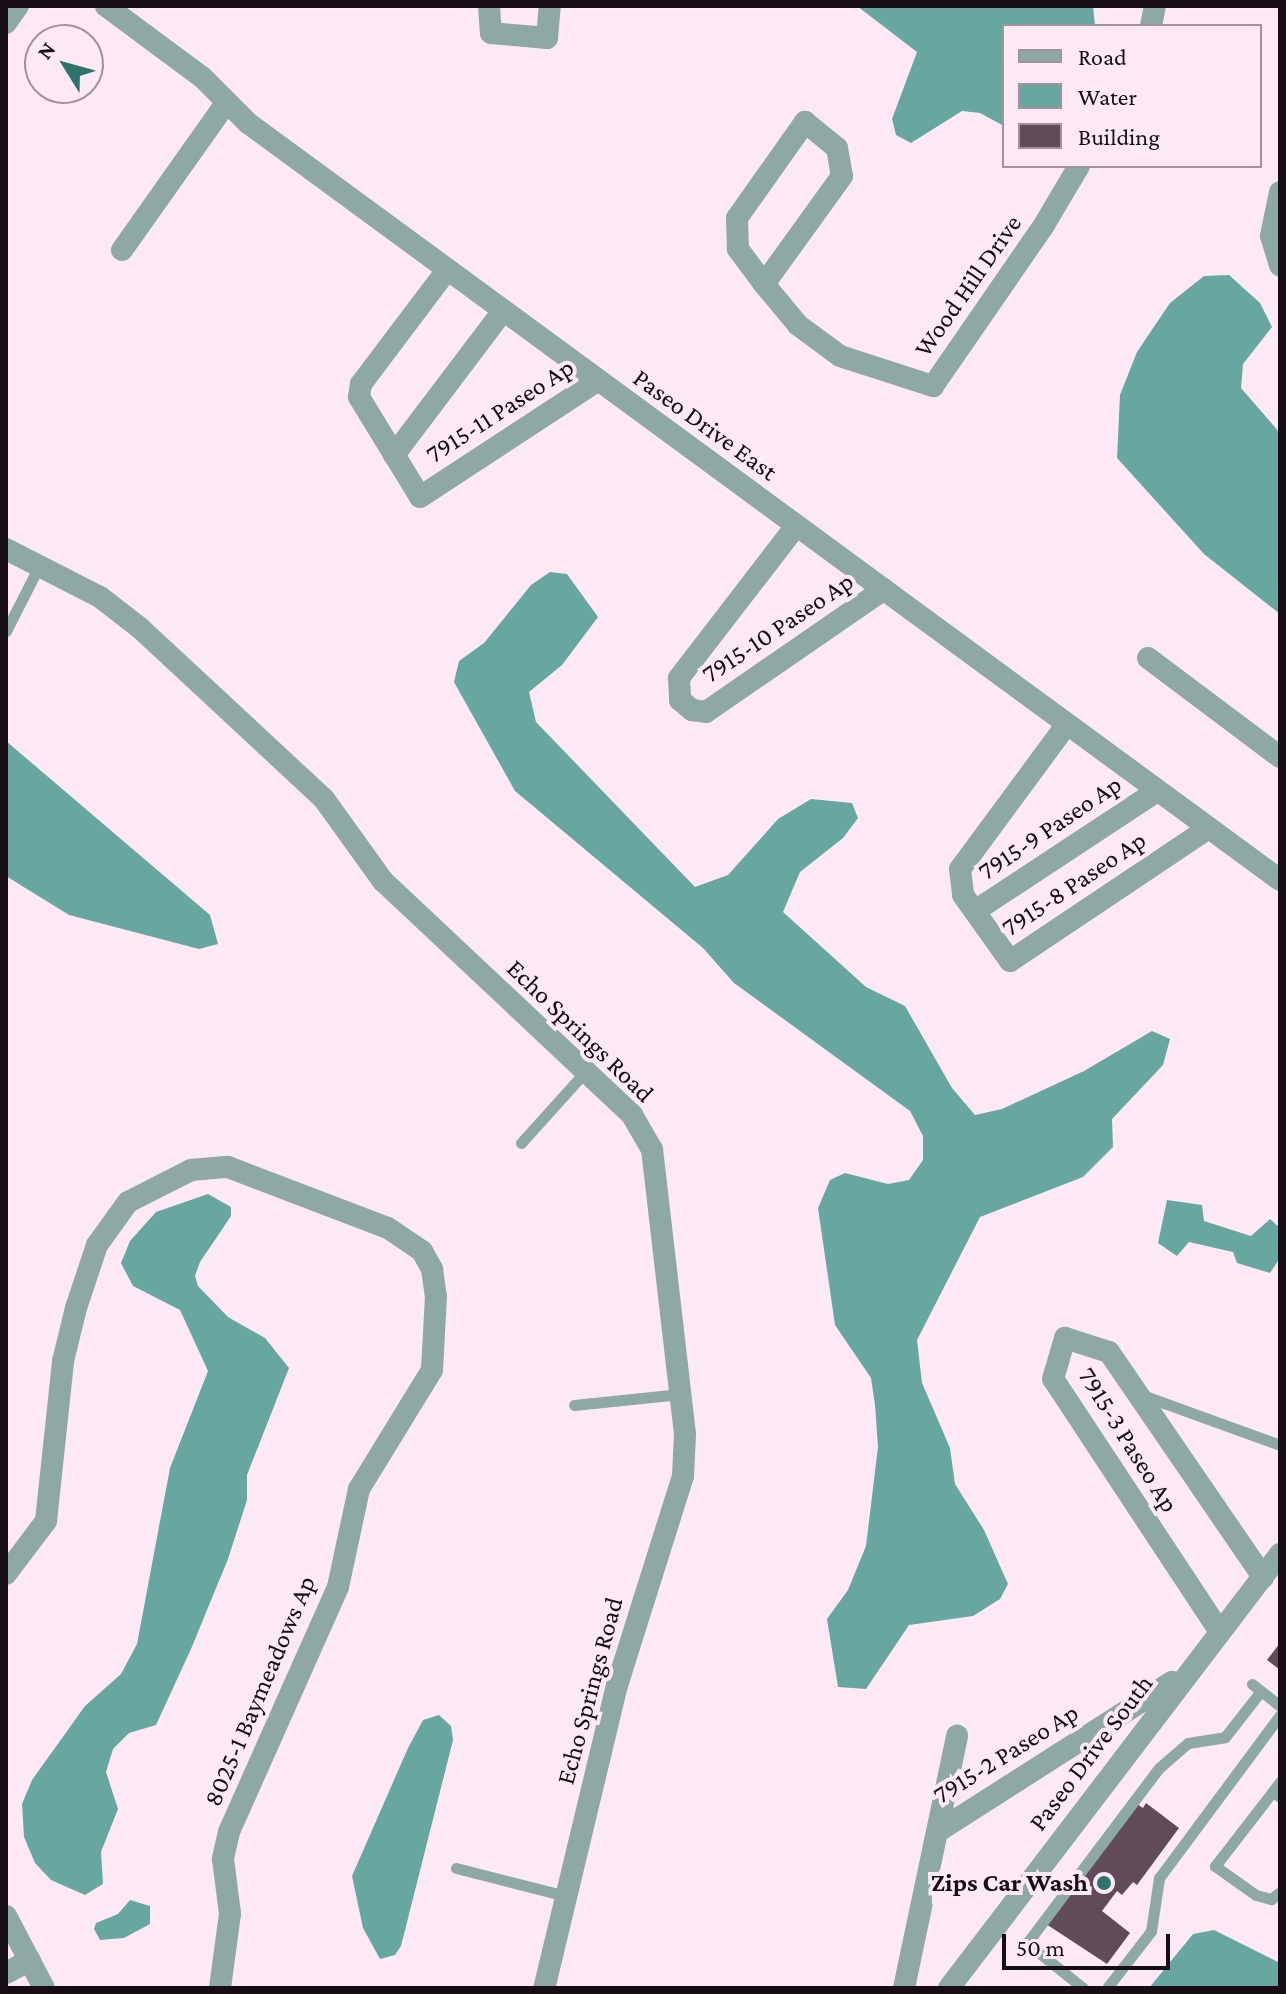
<!DOCTYPE html>
<html>
<head>
<meta charset="utf-8">
<style>
	body { margin:0 }
	#map { position:relative; width:1286px; height:1994px; overflow:hidden; background:#fde9f6; font-family:"Crimson Pro",serif }
	div>[style] { position:absolute }
	[style*='--x'] { left:calc(var(--x)*1px); top:calc(var(--y)*1px); width:calc(var(--w)*1px); rotate:calc(var(--a)*1deg) }
	.water>* { inset:0; background:#68a79f }
	.building>* { inset:0; background:#604b59 }
	.service>* { height:11px; margin:-5.5px; padding:0 5.5px; transform-origin:5.5px; border-radius:5.5px; background:#8ea9a5 }
	.minor>* { height:22px; margin:-11px; padding:0 11px; transform-origin:11px; border-radius:11px; background:#8ea9a5 }
	.dots>* { width:22px; height:22px; translate:-50% -50%; box-sizing:border-box; border:4px solid #fde9f6; border-radius:50% }
	span { translate:-50% -50%; white-space:nowrap; text-align:center; line-height:1.15; -webkit-text-stroke:8px #fde9f6; paint-order:stroke }
	.street-label { font-size:26px; color:#160e14 }
	.poi-label { font-size:26px; color:#160e14; font-weight:700 }
	.right { translate:-100% -50%; text-align:right }
	.frame { position:absolute; inset:0; border:8px solid #160e14; pointer-events:none }
	.legend { position:absolute; left:1002px; top:24px; width:260px; height:144px; box-sizing:border-box; background:#fde9f6; border:2px solid #a1919c; margin:0; padding:10px 14px; list-style:none; font-size:24px; color:#160e14 }
	.legend li { display:flex; align-items:center; gap:16px; height:40px }
	.legend b { width:40px; border:2px solid #a1919c }
	.north { position:absolute; left:24px; top:24px; width:80px; height:80px; box-sizing:border-box; background:#fde9f6; border:2px solid #a1919c; border-radius:50%; rotate:307deg; font-size:22px; font-weight:700; line-height:32px; text-align:center; color:#160e14 }
	.north::after { content:''; display:block; margin:auto; width:28px; height:36px; background:#2c746c; clip-path:polygon(50% 0,100% 100%,50% 72%,0 100%) }
	.scale { position:absolute; left:1002px; top:1934px; width:168px; height:36px; box-sizing:border-box; border:4px solid #160e14; border-top:0; padding-left:10px; font-size:24px; line-height:28px; white-space:nowrap; color:#160e14; -webkit-text-stroke:6px #fde9f6; paint-order:stroke }
</style>
</head>
<body>
<div id="map">
	<div class="water">
		<i style="clip-path:polygon(857px 6px,1093px 6px,1095px 26px,1004px 26px,1004px 126px,980px 113px,962px 111px,911px 143px,896px 135px,892px 119px,917px 52px)"></i>
		<i style="clip-path:polygon(1229px 275px,1260px 303px,1272px 327px,1243px 364px,1241px 388px,1280px 433px,1280px 614px,1204px 554px,1117px 458px,1120px 395px,1137px 352px,1170px 303px,1204px 276px)"></i>
		<i style="clip-path:polygon(550px 572px,567px 574px,598px 617px,562px 665px,529px 692px,536px 722px,695px 887px,728px 875px,778px 819px,811px 799px,852px 803px,858px 818px,843px 838px,800px 872px,783px 912px,866px 987px,905px 1006px,952px 1088px,975px 1115px,1002px 1109px,1084px 1071px,1152px 1031px,1170px 1039px,1163px 1065px,1112px 1119px,1113px 1147px,1083px 1177px,980px 1217px,917px 1340px,922px 1383px,950px 1448px,955px 1484px,984px 1530px,1008px 1584px,1000px 1599px,973px 1616px,909px 1625px,866px 1689px,838px 1687px,827px 1619px,848px 1590px,866px 1546px,878px 1447px,875px 1405px,871px 1378px,835px 1325px,818px 1208px,830px 1180px,845px 1173px,888px 1184px,909px 1180px,923px 1160px,923px 1136px,910px 1111px,734px 983px,703px 948px,515px 791px,454px 682px,459px 661px,484px 643px,531px 585px)"></i>
		<i style="clip-path:polygon(6px 741px,210px 915px,218px 944px,199px 949px,69px 915px,6px 876px)"></i>
		<i style="clip-path:polygon(208px 1194px,231px 1207px,231px 1216px,200px 1262px,195px 1276px,198px 1286px,228px 1317px,265px 1338px,289px 1368px,247px 1475px,247px 1500px,228px 1559px,191px 1649px,156px 1725px,129px 1733px,113px 1749px,106px 1772px,118px 1809px,101px 1852px,103px 1884px,85px 1895px,51px 1880px,35px 1863px,24px 1837px,22px 1804px,32px 1780px,85px 1706px,121px 1674px,137px 1644px,170px 1468px,208px 1371px,180px 1310px,133px 1286px,121px 1263px,130px 1241px,156px 1212px)"></i>
		<i style="clip-path:polygon(1167px 1200px,1202px 1205px,1204px 1221px,1251px 1236px,1270px 1219px,1280px 1228px,1280px 1258px,1270px 1273px,1237px 1263px,1233px 1252px,1189px 1242px,1177px 1256px,1158px 1243px)"></i>
		<i style="clip-path:polygon(439px 1715px,451px 1726px,453px 1740px,401px 1946px,395px 1955px,380px 1959px,363px 1928px,352px 1876px,408px 1748px,423px 1720px)"></i>
		<i style="clip-path:polygon(130px 1900px,150px 1906px,150px 1924px,124px 1938px,100px 1940px,94px 1929px,96px 1923px,118px 1914px)"></i>
		<i style="clip-path:polygon(1214px 1930px,1280px 1963px,1280px 1988px,1149px 1988px,1193px 1934px)"></i>
	</div>
	<div class="building">
		<i style="clip-path:polygon(1280px 1643px,1280px 1670px,1267px 1660px)"></i>
		<i style="clip-path:polygon(1146px 1803px,1179px 1828px,1137px 1885px,1133px 1882px,1122px 1895px,1117px 1891px,1102px 1911px,1130px 1933px,1107px 1964px,1046px 1924px,1137px 1804px,1143px 1808px)"></i>
	</div>
	<div class="service">
		<i style="--x:6;--y:631;--w:73;--a:-63.1"></i>
		<i style="--x:521;--y:1143;--w:96;--a:-48"></i>
		<i style="--x:1142;--y:1395;--w:147;--a:19.9"></i>
		<i style="--x:574;--y:1405;--w:107;--a:-5.9"></i>
		<i style="--x:1252;--y:1684;--w:36;--a:38"></i>
		<i style="--x:1280;--y:1782;--w:11;--a:128"></i>
		<i style="--x:1273;--y:1791;--w:9;--a:41"></i>
		<i style="--x:1273;--y:1791;--w:95;--a:127.7"></i>
		<i style="--x:1215;--y:1866;--w:50;--a:35.3"></i>
		<i style="--x:1256;--y:1895;--w:16;--a:15"></i>
		<i style="--x:1271;--y:1899;--w:11;--a:-38"></i>
		<i style="--x:456;--y:1868;--w:114;--a:14.3"></i>
		<i style="--x:1083;--y:1988;--w:72;--a:-141.2"></i>
		<i style="--x:1027;--y:1943;--w:219;--a:-53"></i>
		<i style="--x:1159;--y:1768;--w:38;--a:-41"></i>
		<i style="--x:1188;--y:1743;--w:37;--a:-9"></i>
		<i style="--x:1225;--y:1737;--w:58;--a:-52"></i>
		<i style="--x:1107;--y:1988;--w:72;--a:-52.3"></i>
		<i style="--x:1151;--y:1931;--w:54;--a:-81.4"></i>
		<i style="--x:1159;--y:1878;--w:203;--a:-53.4"></i>
	</div>
	<div class="minor">
		<i style="--x:106;--y:6;--w:119;--a:36.5"></i>
		<i style="--x:202;--y:77;--w:65;--a:45"></i>
		<i style="--x:248;--y:123;--w:1280;--a:36.26"></i>
		<i style="--x:489;--y:6;--w:27;--a:86"></i>
		<i style="--x:491;--y:33;--w:56;--a:5.1"></i>
		<i style="--x:547;--y:38;--w:32;--a:-85"></i>
		<i style="--x:6;--y:23;--w:21;--a:-55"></i>
		<i style="--x:1151;--y:26;--w:20;--a:-79"></i>
		<i style="--x:805;--y:122;--w:41;--a:39.1"></i>
		<i style="--x:837;--y:148;--w:28;--a:80"></i>
		<i style="--x:842;--y:176;--w:133;--a:125.8"></i>
		<i style="--x:764;--y:284;--w:44;--a:-126.6"></i>
		<i style="--x:738;--y:249;--w:31;--a:-92"></i>
		<i style="--x:737;--y:218;--w:118;--a:-54.7"></i>
		<i style="--x:1280;--y:192;--w:45;--a:101.6"></i>
		<i style="--x:1271;--y:236;--w:31;--a:73"></i>
		<i style="--x:122;--y:250;--w:180;--a:-54.7"></i>
		<i style="--x:447;--y:270;--w:143;--a:127"></i>
		<i style="--x:361;--y:384;--w:13;--a:99"></i>
		<i style="--x:359;--y:397;--w:117;--a:58.6"></i>
		<i style="--x:420;--y:497;--w:212;--a:-33.2"></i>
		<i style="--x:764;--y:284;--w:53;--a:50.3"></i>
		<i style="--x:798;--y:325;--w:52;--a:36.4"></i>
		<i style="--x:840;--y:356;--w:98;--a:17.9"></i>
		<i style="--x:933;--y:386;--w:196;--a:-55.4"></i>
		<i style="--x:1044;--y:225;--w:69;--a:-59.3"></i>
		<i style="--x:394;--y:455;--w:181;--a:-52.9"></i>
		<i style="--x:796;--y:526;--w:192;--a:127.6"></i>
		<i style="--x:679;--y:678;--w:22;--a:87"></i>
		<i style="--x:680;--y:700;--w:16;--a:40"></i>
		<i style="--x:692;--y:710;--w:14;--a:8"></i>
		<i style="--x:706;--y:712;--w:216;--a:-34.6"></i>
		<i style="--x:6;--y:549;--w:106;--a:27.1"></i>
		<i style="--x:100;--y:597;--w:51;--a:37.8"></i>
		<i style="--x:140;--y:628;--w:251;--a:42.9"></i>
		<i style="--x:324;--y:799;--w:101;--a:54.3"></i>
		<i style="--x:383;--y:881;--w:342;--a:43.2"></i>
		<i style="--x:632;--y:1115;--w:39;--a:60"></i>
		<i style="--x:652;--y:1149;--w:287;--a:83.4"></i>
		<i style="--x:685;--y:1434;--w:42;--a:92.7"></i>
		<i style="--x:683;--y:1476;--w:219;--a:107.5"></i>
		<i style="--x:617;--y:1685;--w:312;--a:103.5"></i>
		<i style="--x:1148;--y:658;--w:165;--a:36.9"></i>
		<i style="--x:1067;--y:724;--w:180;--a:126.4"></i>
		<i style="--x:960;--y:869;--w:26;--a:83"></i>
		<i style="--x:963;--y:895;--w:81;--a:54.5"></i>
		<i style="--x:1010;--y:961;--w:239;--a:-33.8"></i>
		<i style="--x:975;--y:911;--w:218;--a:-33.4"></i>
		<i style="--x:6;--y:1574;--w:66;--a:-53"></i>
		<i style="--x:46;--y:1521;--w:161;--a:-83.9"></i>
		<i style="--x:63;--y:1361;--w:55;--a:-76.2"></i>
		<i style="--x:76;--y:1308;--w:66;--a:-71.6"></i>
		<i style="--x:97;--y:1245;--w:53;--a:-54.2"></i>
		<i style="--x:128;--y:1202;--w:71;--a:-26.9"></i>
		<i style="--x:191;--y:1170;--w:37;--a:-5"></i>
		<i style="--x:228;--y:1167;--w:171;--a:20.9"></i>
		<i style="--x:388;--y:1228;--w:41;--a:34.1"></i>
		<i style="--x:422;--y:1251;--w:21;--a:61"></i>
		<i style="--x:432;--y:1269;--w:27;--a:82"></i>
		<i style="--x:436;--y:1296;--w:74;--a:93.1"></i>
		<i style="--x:432;--y:1370;--w:140;--a:121.5"></i>
		<i style="--x:359;--y:1489;--w:100;--a:102.1"></i>
		<i style="--x:338;--y:1587;--w:268;--a:114"></i>
		<i style="--x:229;--y:1832;--w:28;--a:103"></i>
		<i style="--x:223;--y:1859;--w:55;--a:82.7"></i>
		<i style="--x:230;--y:1914;--w:75;--a:97.7"></i>
		<i style="--x:1220;--y:1632;--w:303;--a:-123.4"></i>
		<i style="--x:1053;--y:1379;--w:43;--a:-73.7"></i>
		<i style="--x:1065;--y:1338;--w:46;--a:17.7"></i>
		<i style="--x:1109;--y:1352;--w:273;--a:55.6"></i>
		<i style="--x:937;--y:1832;--w:279;--a:-32.6"></i>
		<i style="--x:6;--y:1916;--w:81;--a:62.2"></i>
		<i style="--x:6;--y:1973;--w:27;--a:-28"></i>
		<i style="--x:904;--y:1988;--w:258;--a:-78.1"></i>
		<i style="--x:949;--y:1988;--w:546;--a:-52.67"></i>
	</div>
	<div class="dots">
		<i style="left:1104px;top:1883px;background:#2c746c"></i>
	</div>
	<div class="street-label">
		<span style="left:968px;top:286px;rotate:-55deg">Wood Hill Drive</span>
		<span style="left:500px;top:411px;rotate:-33deg">7915-11 Paseo Ap</span>
		<span style="left:705px;top:425px;rotate:36deg">Paseo Drive East</span>
		<span style="left:778px;top:628px;rotate:-34deg">7915-10 Paseo Ap</span>
		<span style="left:1050px;top:828px;rotate:-34deg">7915-9 Paseo Ap</span>
		<span style="left:1074px;top:884px;rotate:-34deg">7915-8 Paseo Ap</span>
		<span style="left:580px;top:1031px;rotate:44deg">Echo Springs Road</span>
		<span style="left:1128px;top:1440px;rotate:58deg">7915-3 Paseo Ap</span>
		<span style="left:260px;top:1691px;rotate:-67deg">8025-1 Baymeadows Ap</span>
		<span style="left:590px;top:1691px;rotate:-75deg">Echo Springs Road</span>
		<span style="left:1091px;top:1753px;rotate:-53deg">Paseo Drive South</span>
		<span style="left:1006px;top:1754px;rotate:-32deg">7915-2 Paseo Ap</span>
	</div>
	<div class="poi-label">
		<span class="right" style="left:1088px;top:1883px">Zips Car Wash</span>
	</div>
	<div class="frame"></div>
	<ul class="legend">
	<li><b style="height:10px;background:#8ea9a5"></b>Road</li>
	<li><b style="height:22px;background:#68a79f"></b>Water</li>
	<li><b style="height:22px;background:#604b59"></b>Building</li>
	</ul>
	<div class="north">N</div>
	<div class="scale">50 m</div>
</div>
</body>
</html>
